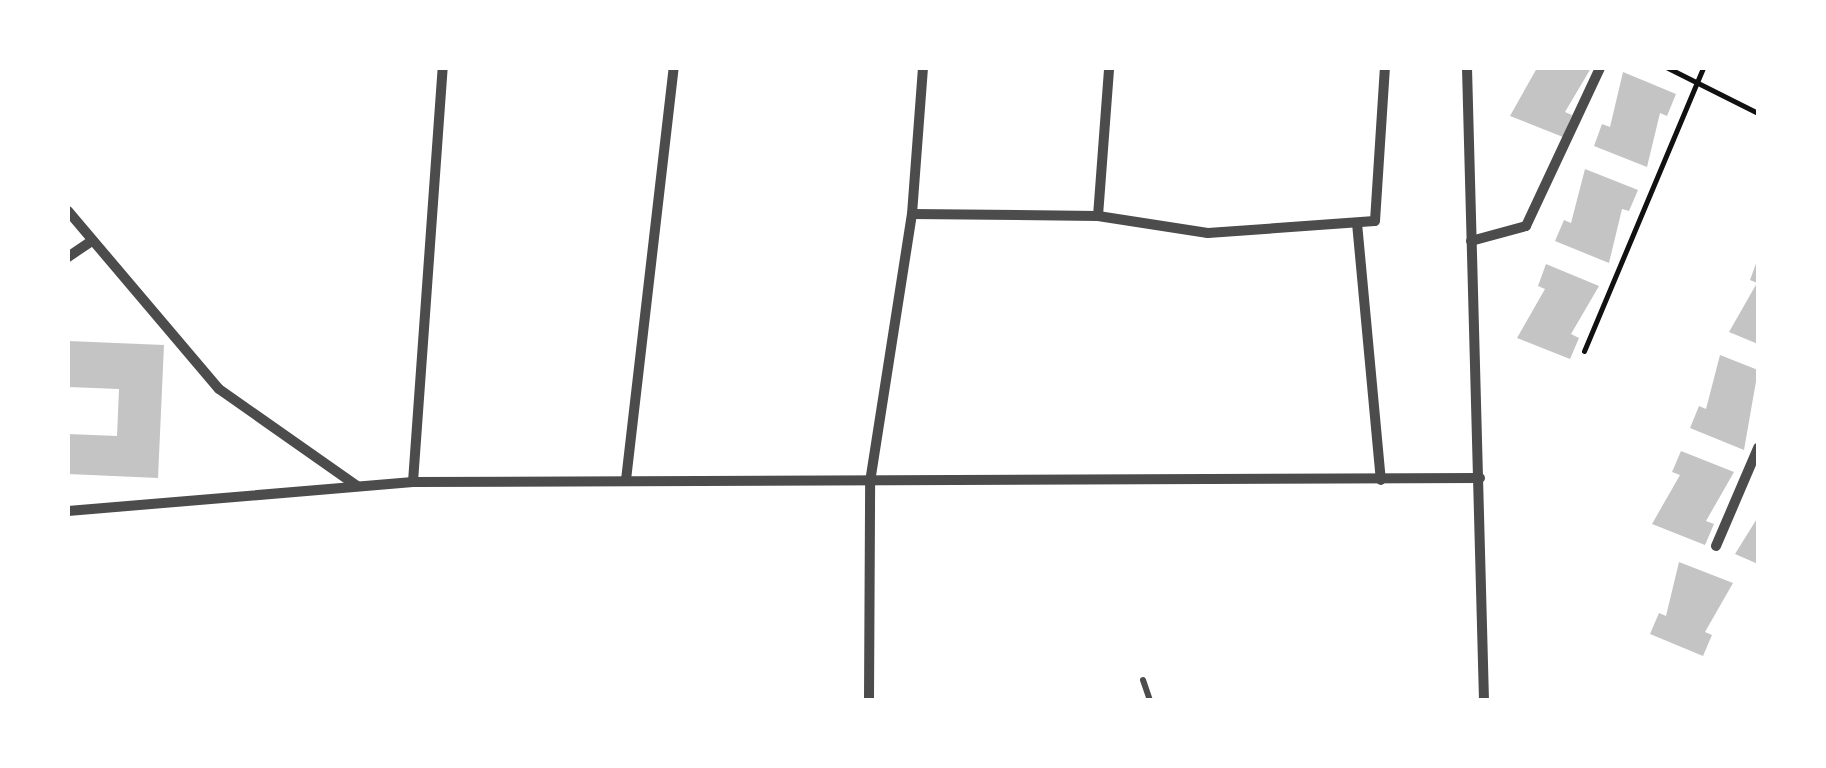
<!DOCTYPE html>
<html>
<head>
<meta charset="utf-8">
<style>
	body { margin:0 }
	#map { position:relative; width:1826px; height:768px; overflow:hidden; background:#fff; font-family:Jost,sans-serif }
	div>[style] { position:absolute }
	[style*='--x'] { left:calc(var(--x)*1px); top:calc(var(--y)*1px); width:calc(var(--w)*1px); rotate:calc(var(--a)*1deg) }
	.building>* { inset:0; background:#c4c4c4 }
	.path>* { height:5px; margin:-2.5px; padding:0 2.5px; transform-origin:2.5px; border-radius:2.5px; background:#111 }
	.service>* { height:6px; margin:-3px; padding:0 3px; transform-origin:3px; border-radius:3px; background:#4c4c4c }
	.minor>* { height:10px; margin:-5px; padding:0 5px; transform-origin:5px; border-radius:5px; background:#4c4c4c }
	span { translate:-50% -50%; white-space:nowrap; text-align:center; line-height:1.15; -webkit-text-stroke:8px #fff; paint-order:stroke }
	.frame { position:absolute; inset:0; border:70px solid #fff; pointer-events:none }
</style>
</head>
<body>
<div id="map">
	<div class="building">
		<i style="clip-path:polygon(1537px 68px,1591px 68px,1565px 112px,1572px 115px,1563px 137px,1510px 116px)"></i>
		<i style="clip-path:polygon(1623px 72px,1676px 94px,1667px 116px,1660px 113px,1647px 167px,1594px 146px,1602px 124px,1610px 127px)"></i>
		<i style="clip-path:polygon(1585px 169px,1638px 190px,1629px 211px,1622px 209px,1609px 263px,1555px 241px,1564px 220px,1571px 223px)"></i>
		<i style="clip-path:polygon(1758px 258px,1758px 344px,1729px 332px,1757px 283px,1750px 280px)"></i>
		<i style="clip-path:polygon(1546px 264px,1599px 286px,1571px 334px,1579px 338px,1570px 359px,1517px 338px,1545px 289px,1538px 286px)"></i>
		<i style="clip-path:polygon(68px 341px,164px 345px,158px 478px,68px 474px,68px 434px,117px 436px,119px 389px,68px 387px)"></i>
		<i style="clip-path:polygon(1720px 355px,1758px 370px,1744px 450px,1690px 428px,1699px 406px,1706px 409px)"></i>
		<i style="clip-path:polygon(1681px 451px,1734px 472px,1706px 521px,1714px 524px,1705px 545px,1652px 524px,1680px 475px,1672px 472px)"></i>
		<i style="clip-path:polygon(1758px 517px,1758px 564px,1735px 554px)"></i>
		<i style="clip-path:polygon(1679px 562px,1733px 583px,1705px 632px,1712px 635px,1703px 656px,1650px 634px,1659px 613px,1666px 616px)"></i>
	</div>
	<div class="path">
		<i style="--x:1668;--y:68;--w:101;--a:26.6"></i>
		<i style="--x:1584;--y:351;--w:307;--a:-67.2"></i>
	</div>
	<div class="service">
		<i style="--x:1143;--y:680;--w:21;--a:71"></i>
	</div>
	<div class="minor">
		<i style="--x:1467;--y:68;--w:632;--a:88.46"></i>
		<i style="--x:68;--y:211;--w:233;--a:49.7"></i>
		<i style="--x:219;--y:389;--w:169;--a:35.1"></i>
		<i style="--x:912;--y:214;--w:186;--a:0.6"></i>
		<i style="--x:1098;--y:216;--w:111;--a:8.8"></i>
		<i style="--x:1208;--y:233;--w:167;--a:-4.1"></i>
		<i style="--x:1375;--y:221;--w:153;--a:-86.3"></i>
		<i style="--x:1098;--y:216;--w:148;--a:-85.7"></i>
		<i style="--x:1357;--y:223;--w:258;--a:84.7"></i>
		<i style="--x:1471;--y:241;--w:57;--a:-15.3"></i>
		<i style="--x:1526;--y:226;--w:174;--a:-64.9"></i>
		<i style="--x:68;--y:257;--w:25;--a:-34"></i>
		<i style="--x:626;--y:480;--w:415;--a:-83.4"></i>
		<i style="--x:413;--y:482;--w:415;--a:-85.9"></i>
		<i style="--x:68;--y:511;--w:346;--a:-4.8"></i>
		<i style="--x:413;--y:482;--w:1067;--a:-0.21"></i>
		<i style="--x:1716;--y:546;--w:107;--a:-66.8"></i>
		<i style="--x:869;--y:700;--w:218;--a:-89.7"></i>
		<i style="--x:870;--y:482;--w:271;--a:-81.1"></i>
		<i style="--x:912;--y:214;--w:146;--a:-85.7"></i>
	</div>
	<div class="frame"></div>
</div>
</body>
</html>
